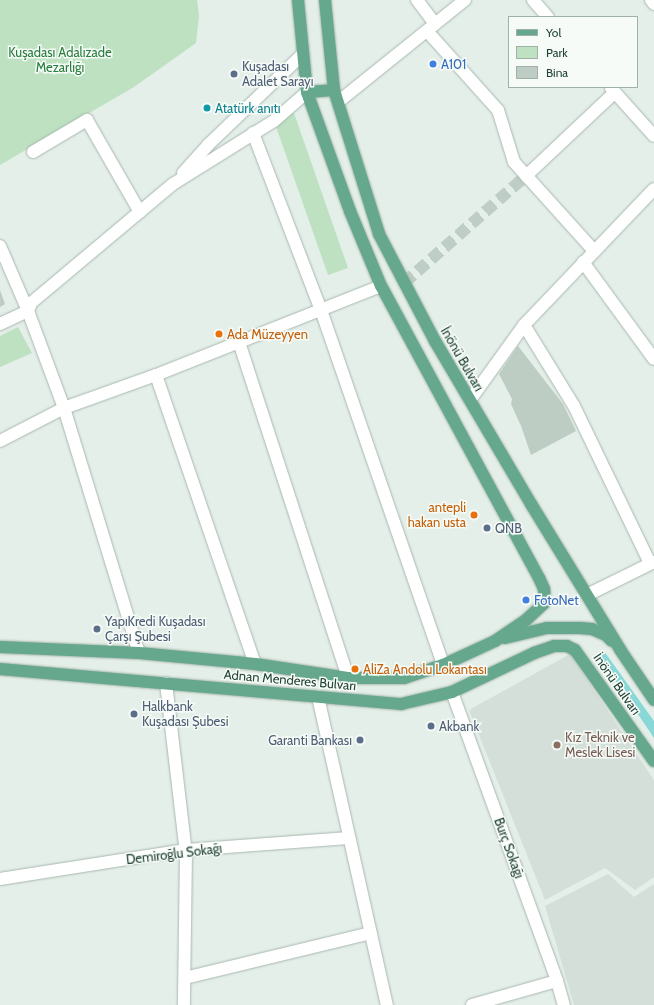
<!DOCTYPE html>
<html>
<head>
<meta charset="utf-8">
<style>
	body { margin:0 }
	#map { position:relative; width:654px; height:1005px; overflow:hidden; background:#e5efe9; font-family:Cabin,sans-serif }
	div>[style] { position:absolute }
	[style*='--x'] { left:calc(var(--x)*1px); top:calc(var(--y)*1px); width:calc(var(--w)*1px); rotate:calc(var(--a)*1deg) }
	.built>* { inset:0; background:#d3dfd8 }
	.green>* { inset:0; background:#bde1c1 }
	.water>* { inset:0; background:#8ad7d7 }
	.building>* { inset:0; background:#bdcdc4 }
	.minor-tunnel>* { height:12px; margin-top:-6px; transform-origin:0; background:repeating-linear-gradient(90deg,#becdc5 0 12px,transparent 0 18px) }
	.roads { filter:drop-shadow(0 0 1px #a7b8af) drop-shadow(0 0 1px #a7b8af) }
	.minor>* { height:12px; margin:-6px; padding:0 6px; transform-origin:6px; border-radius:6px; background:#fff }
	.major>* { height:12px; margin:-6px; padding:0 6px; transform-origin:6px; border-radius:6px; background:#66a88d }
	.dots>* { width:11px; height:11px; translate:-50% -50%; box-sizing:border-box; border:2px solid #f6fbf8; border-radius:50% }
	span { translate:-50% -50%; white-space:nowrap; text-align:center; line-height:1.15; -webkit-text-stroke:3px #f6fbf8; paint-order:stroke }
	.park-label { font-size:13px; color:#297d3d }
	.shop-label { font-size:13px; color:#366cbe }
	.left { translate:0 -50%; text-align:left }
	.service-label { font-size:13px; color:#4e5e75 }
	.right { translate:-100% -50%; text-align:right }
	.culture-label { font-size:13px; color:#0d838f }
	.food-label { font-size:13px; color:#c56008 }
	.street-label { font-size:13px; color:#224335 }
	.education-label { font-size:13px; color:#785e54 }
	.legend { position:absolute; left:508px; top:16px; width:130px; height:72px; box-sizing:border-box; background:#f6fbf8; border:1px solid #a1b1aa; margin:0; padding:5px 7px; list-style:none; font-size:12px; color:#224335 }
	.legend li { display:flex; align-items:center; gap:8px; height:20px }
	.legend b { width:20px; border:1px solid #a1b1aa }
</style>
</head>
<body>
<div id="map">
	<div class="built">
		<i style="clip-path:polygon(570px 654px,654px 780px,654px 877px,635px 890px,605px 868px,545px 900px,469px 710px)"></i>
		<i style="clip-path:polygon(608px 874px,634px 897px,654px 884px,654px 1005px,574px 1005px,545px 906px)"></i>
	</div>
	<div class="green">
		<i style="clip-path:polygon(0 0,197px 0,199px 16px,196px 43px,134px 87px,0 165px)"></i>
		<i style="clip-path:polygon(294px 113px,348px 268px,328px 275px,274px 121px)"></i>
		<i style="clip-path:polygon(18px 327px,32px 353px,0 367px,0 336px)"></i>
	</div>
	<div class="water">
		<i style="clip-path:polygon(604px 651px,654px 721px,654px 738px,598px 655px)"></i>
	</div>
	<div class="building">
		<i style="clip-path:polygon(0 290px,5px 304px,0 307px)"></i>
		<i style="clip-path:polygon(518px 346px,563px 404px,576px 431px,531px 455px,521px 426px,511px 404px,512px 399px,499px 374px)"></i>
	</div>
	<div class="minor-tunnel">
		<i style="--x:404;--y:283;--w:162;--a:-41.3"></i>
	</div>
	<div class="roads">
		<div class="minor">
			<i style="--x:417;--y:0;--w:30;--a:53"></i>
			<i style="--x:533;--y:0;--w:23;--a:49"></i>
			<i style="--x:651;--y:0;--w:5;--a:53"></i>
			<i style="--x:427;--y:31;--w:106;--a:48.1"></i>
			<i style="--x:498;--y:110;--w:54;--a:72.9"></i>
			<i style="--x:514;--y:162;--w:120;--a:48"></i>
			<i style="--x:611;--y:88;--w:64;--a:48.1"></i>
			<i style="--x:338;--y:102;--w:163;--a:-38.8"></i>
			<i style="--x:253;--y:133;--w:190;--a:69"></i>
			<i style="--x:321;--y:310;--w:375;--a:71"></i>
			<i style="--x:33;--y:152;--w:63;--a:-30.7"></i>
			<i style="--x:87;--y:120;--w:106;--a:60.1"></i>
			<i style="--x:183;--y:173;--w:38;--a:-48"></i>
			<i style="--x:208;--y:145;--w:132;--a:-43.8"></i>
			<i style="--x:526;--y:176;--w:122;--a:-43.3"></i>
			<i style="--x:0;--y:246;--w:71;--a:66.7"></i>
			<i style="--x:28;--y:311;--w:103;--a:69.6"></i>
			<i style="--x:64;--y:408;--w:256;--a:73"></i>
			<i style="--x:583;--y:262;--w:120;--a:53.8"></i>
			<i style="--x:0;--y:324;--w:31;--a:-25"></i>
			<i style="--x:28;--y:311;--w:9;--a:-69"></i>
			<i style="--x:31;--y:303;--w:185;--a:-40"></i>
			<i style="--x:173;--y:184;--w:119;--a:-32"></i>
			<i style="--x:274;--y:121;--w:44;--a:-41.3"></i>
			<i style="--x:524;--y:325;--w:95;--a:58.3"></i>
			<i style="--x:574;--y:406;--w:174;--a:64.2"></i>
			<i style="--x:239;--y:342;--w:353;--a:72"></i>
			<i style="--x:156;--y:375;--w:305;--a:71.1"></i>
			<i style="--x:470;--y:400;--w:92;--a:-54.2"></i>
			<i style="--x:524;--y:325;--w:188;--a:-46.3"></i>
			<i style="--x:0;--y:441;--w:72;--a:-27.3"></i>
			<i style="--x:64;--y:408;--w:98;--a:-19.7"></i>
			<i style="--x:156;--y:375;--w:242;--a:-21.6"></i>
			<i style="--x:587;--y:595;--w:75;--a:-26.2"></i>
			<i style="--x:166;--y:683;--w:171;--a:83.3"></i>
			<i style="--x:186;--y:853;--w:152;--a:90.8"></i>
			<i style="--x:452;--y:692;--w:307;--a:70"></i>
			<i style="--x:557;--y:981;--w:25;--a:74"></i>
			<i style="--x:318;--y:697;--w:316;--a:77.4"></i>
			<i style="--x:0;--y:879;--w:188;--a:-8.9"></i>
			<i style="--x:186;--y:850;--w:163;--a:-4.2"></i>
			<i style="--x:185;--y:978;--w:191;--a:-13.6"></i>
			<i style="--x:472;--y:1005;--w:88;--a:-15.8"></i>
		</div>
		<div class="major">
			<i style="--x:325;--y:0;--w:90;--a:84.3"></i>
			<i style="--x:334;--y:90;--w:151;--a:72.6"></i>
			<i style="--x:379;--y:234;--w:121;--a:62.4"></i>
			<i style="--x:435;--y:341;--w:189;--a:59.5"></i>
			<i style="--x:531;--y:504;--w:172;--a:58.5"></i>
			<i style="--x:621;--y:651;--w:59;--a:56"></i>
			<i style="--x:307;--y:92;--w:27;--a:-4"></i>
			<i style="--x:505;--y:638;--w:43;--a:-13.4"></i>
			<i style="--x:547;--y:628;--w:33;--a:0"></i>
			<i style="--x:580;--y:628;--w:12;--a:5"></i>
			<i style="--x:592;--y:629;--w:15;--a:23"></i>
			<i style="--x:606;--y:635;--w:8;--a:45"></i>
			<i style="--x:0;--y:647;--w:139;--a:2.5"></i>
			<i style="--x:139;--y:653;--w:117;--a:5.4"></i>
			<i style="--x:255;--y:664;--w:94;--a:8.6"></i>
			<i style="--x:348;--y:678;--w:56;--a:0"></i>
			<i style="--x:404;--y:678;--w:41;--a:-18.4"></i>
			<i style="--x:443;--y:665;--w:57;--a:-24.8"></i>
			<i style="--x:495;--y:641;--w:37;--a:-34"></i>
			<i style="--x:526;--y:620;--w:26;--a:-43"></i>
			<i style="--x:545;--y:602;--w:13;--a:-94"></i>
			<i style="--x:544;--y:589;--w:12;--a:-114"></i>
			<i style="--x:539;--y:578;--w:332;--a:-118.4"></i>
			<i style="--x:381;--y:286;--w:81;--a:-112.5"></i>
			<i style="--x:350;--y:211;--w:127;--a:-109.9"></i>
			<i style="--x:307;--y:92;--w:92;--a:-95.6"></i>
			<i style="--x:0;--y:669;--w:403;--a:5"></i>
			<i style="--x:401;--y:704;--w:52;--a:-13.2"></i>
			<i style="--x:452;--y:692;--w:91;--a:-25.4"></i>
			<i style="--x:534;--y:653;--w:21;--a:-19"></i>
			<i style="--x:554;--y:646;--w:13;--a:0"></i>
			<i style="--x:567;--y:646;--w:9;--a:27"></i>
			<i style="--x:575;--y:650;--w:136;--a:54.6"></i>
		</div>
	</div>
	<div class="dots">
		<i style="left:433px;top:64px;background:#3f7fe0"></i>
		<i style="left:234px;top:74px;background:#5c6f8a"></i>
		<i style="left:207px;top:108px;background:#0f9aa8"></i>
		<i style="left:219px;top:334px;background:#e8710a"></i>
		<i style="left:474px;top:515px;background:#e8710a"></i>
		<i style="left:487px;top:528px;background:#5c6f8a"></i>
		<i style="left:526px;top:600px;background:#3f7fe0"></i>
		<i style="left:97px;top:629px;background:#5c6f8a"></i>
		<i style="left:355px;top:669px;background:#e8710a"></i>
		<i style="left:134px;top:714px;background:#5c6f8a"></i>
		<i style="left:431px;top:726px;background:#5c6f8a"></i>
		<i style="left:360px;top:740px;background:#5c6f8a"></i>
		<i style="left:557px;top:745px;background:#8d6e63"></i>
	</div>
	<div class="park-label">
		<span style="left:60px;top:60px">Kuşadası Adalızade<br>Mezarlığı</span>
	</div>
	<div class="shop-label">
		<span class="left" style="left:441px;top:64px">A101</span>
		<span class="left" style="left:534px;top:600px">FotoNet</span>
	</div>
	<div class="service-label">
		<span class="left" style="left:242px;top:74px">Kuşadası<br>Adalet Sarayı</span>
		<span class="left" style="left:495px;top:528px">QNB</span>
		<span class="left" style="left:105px;top:629px">YapıKredi Kuşadası<br>Çarşı Şubesi</span>
		<span class="left" style="left:142px;top:714px">Halkbank<br>Kuşadası Şubesi</span>
		<span class="left" style="left:439px;top:726px">Akbank</span>
		<span class="right" style="left:352px;top:740px">Garanti Bankası</span>
	</div>
	<div class="culture-label">
		<span class="left" style="left:215px;top:108px">Atatürk anıtı</span>
	</div>
	<div class="food-label">
		<span class="left" style="left:227px;top:334px">Ada Müzeyyen</span>
		<span class="right" style="left:466px;top:515px">antepli<br>hakan usta</span>
		<span class="left" style="left:363px;top:669px">AliZa Andolu Lokantası</span>
	</div>
	<div class="street-label">
		<span style="left:462px;top:359px;rotate:60deg">İnönü Bulvarı</span>
		<span style="left:290px;top:680px;rotate:5deg">Adnan Menderes Bulvarı</span>
		<span style="left:617px;top:684px;rotate:55deg">İnönü Bulvarı</span>
		<span style="left:509px;top:848px;rotate:70deg">Burç Sokağı</span>
		<span style="left:174px;top:854px;rotate:-7deg">Demiroğlu Sokağı</span>
	</div>
	<div class="education-label">
		<span class="left" style="left:565px;top:745px">Kız Teknik ve<br>Meslek Lisesi</span>
	</div>
	<ul class="legend">
	<li><b style="height:5px;background:#66a88d"></b>Yol</li>
	<li><b style="height:11px;background:#bde1c1"></b>Park</li>
	<li><b style="height:11px;background:#bdcdc4"></b>Bina</li>
	</ul>
</div>
</body>
</html>
